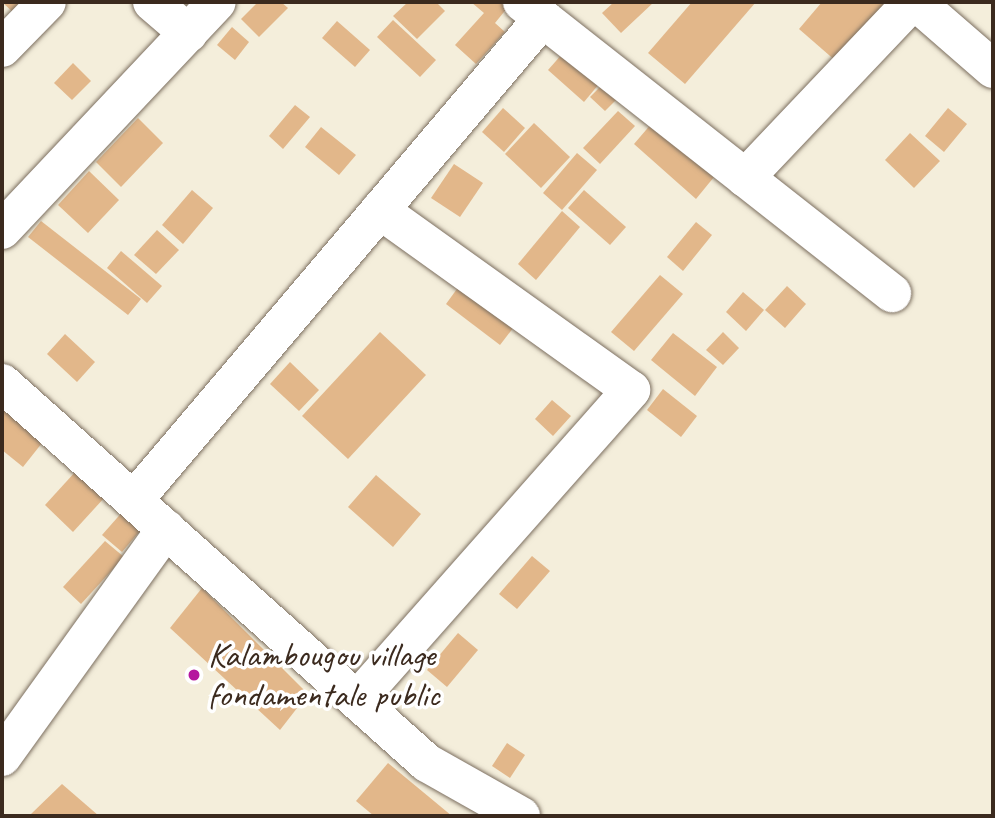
<!DOCTYPE html>
<html>
<head>
<meta charset="utf-8">
<style>
	body { margin:0 }
	#map { position:relative; width:995px; height:818px; overflow:hidden; background:#f4eedb; font-family:Caveat,sans-serif }
	div>[style] { position:absolute }
	[style*='--x'] { left:calc(var(--x)*1px); top:calc(var(--y)*1px); width:calc(var(--w)*1px); rotate:calc(var(--a)*1deg) }
	.building>* { inset:0; background:#e2b78a }
	.roads { filter:drop-shadow(0 0 2px #7c6f60) drop-shadow(0 0 2px #7c6f60) }
	.minor>* { height:38px; margin:-19px; padding:0 19px; transform-origin:19px; border-radius:19px; background:#fff }
	.dots>* { width:19px; height:19px; translate:-50% -50%; box-sizing:border-box; border:4px solid #fff; border-radius:50% }
	span { translate:-50% -50%; white-space:nowrap; text-align:center; line-height:1.15; -webkit-text-stroke:7px #fff; paint-order:stroke }
	.poi-label { font-size:35px; color:#3b2a1e }
	.left { translate:0 -50%; text-align:left }
	.frame { position:absolute; inset:0; border:4px solid #3b2a1e; pointer-events:none }
</style>
</head>
<body>
<div id="map">
	<div class="building">
		<i style="clip-path:polygon(2px 2px,30px 2px,17px 16px)"></i>
		<i style="clip-path:polygon(258px 2px,281px 2px,288px 8px,259px 37px,241px 19px)"></i>
		<i style="clip-path:polygon(408px 2px,436px 2px,445px 11px,417px 39px,393px 16px)"></i>
		<i style="clip-path:polygon(471px 2px,503px 2px,508px 7px,495px 23px,505px 32px,476px 64px,455px 45px,484px 13px)"></i>
		<i style="clip-path:polygon(614px 2px,654px 2px,621px 33px,602px 13px)"></i>
		<i style="clip-path:polygon(692px 2px,756px 2px,685px 84px,648px 53px)"></i>
		<i style="clip-path:polygon(822px 2px,889px 2px,837px 62px,799px 29px)"></i>
		<i style="clip-path:polygon(393px 20px,436px 60px,420px 77px,377px 37px)"></i>
		<i style="clip-path:polygon(337px 21px,370px 50px,355px 67px,322px 38px)"></i>
		<i style="clip-path:polygon(232px 27px,249px 42px,235px 60px,217px 45px)"></i>
		<i style="clip-path:polygon(563px 53px,599px 84px,584px 102px,548px 70px)"></i>
		<i style="clip-path:polygon(73px 63px,91px 81px,72px 100px,54px 83px)"></i>
		<i style="clip-path:polygon(604px 83px,619px 97px,605px 111px,590px 97px)"></i>
		<i style="clip-path:polygon(295px 105px,310px 117px,283px 149px,269px 136px)"></i>
		<i style="clip-path:polygon(503px 108px,525px 128px,504px 152px,482px 132px)"></i>
		<i style="clip-path:polygon(948px 108px,967px 124px,944px 152px,925px 136px)"></i>
		<i style="clip-path:polygon(618px 111px,635px 126px,600px 164px,583px 148px)"></i>
		<i style="clip-path:polygon(138px 118px,163px 143px,121px 187px,96px 162px)"></i>
		<i style="clip-path:polygon(534px 123px,570px 157px,541px 188px,505px 154px)"></i>
		<i style="clip-path:polygon(652px 123px,714px 177px,696px 199px,634px 144px)"></i>
		<i style="clip-path:polygon(321px 127px,356px 155px,339px 175px,305px 147px)"></i>
		<i style="clip-path:polygon(910px 133px,940px 161px,914px 188px,885px 160px)"></i>
		<i style="clip-path:polygon(577px 153px,597px 170px,562px 210px,543px 193px)"></i>
		<i style="clip-path:polygon(454px 164px,483px 183px,460px 217px,431px 198px)"></i>
		<i style="clip-path:polygon(89px 171px,119px 200px,88px 233px,58px 205px)"></i>
		<i style="clip-path:polygon(192px 190px,213px 208px,183px 244px,162px 225px)"></i>
		<i style="clip-path:polygon(584px 190px,626px 227px,610px 245px,568px 208px)"></i>
		<i style="clip-path:polygon(562px 211px,580px 227px,536px 280px,518px 264px)"></i>
		<i style="clip-path:polygon(41px 221px,141px 299px,128px 315px,28px 237px)"></i>
		<i style="clip-path:polygon(696px 222px,712px 235px,683px 271px,667px 257px)"></i>
		<i style="clip-path:polygon(157px 230px,179px 250px,156px 274px,134px 255px)"></i>
		<i style="clip-path:polygon(121px 251px,162px 286px,147px 303px,107px 268px)"></i>
		<i style="clip-path:polygon(660px 275px,683px 294px,634px 351px,611px 332px)"></i>
		<i style="clip-path:polygon(462px 282px,517px 323px,500px 345px,446px 304px)"></i>
		<i style="clip-path:polygon(787px 286px,806px 304px,785px 328px,765px 310px)"></i>
		<i style="clip-path:polygon(743px 292px,764px 310px,746px 331px,726px 312px)"></i>
		<i style="clip-path:polygon(380px 332px,426px 375px,348px 459px,302px 416px)"></i>
		<i style="clip-path:polygon(723px 332px,739px 348px,723px 365px,706px 350px)"></i>
		<i style="clip-path:polygon(673px 333px,717px 367px,695px 396px,651px 360px)"></i>
		<i style="clip-path:polygon(65px 334px,95px 362px,77px 382px,47px 354px)"></i>
		<i style="clip-path:polygon(290px 362px,319px 390px,299px 411px,270px 384px)"></i>
		<i style="clip-path:polygon(663px 389px,697px 416px,681px 437px,647px 410px)"></i>
		<i style="clip-path:polygon(552px 400px,571px 416px,553px 436px,535px 419px)"></i>
		<i style="clip-path:polygon(2px 406px,46px 438px,23px 467px,2px 450px)"></i>
		<i style="clip-path:polygon(76px 471px,105px 497px,73px 532px,45px 505px)"></i>
		<i style="clip-path:polygon(376px 475px,421px 514px,393px 547px,348px 507px)"></i>
		<i style="clip-path:polygon(132px 501px,151px 518px,122px 552px,102px 535px)"></i>
		<i style="clip-path:polygon(105px 541px,124px 557px,81px 604px,63px 587px)"></i>
		<i style="clip-path:polygon(532px 556px,550px 571px,517px 609px,499px 594px)"></i>
		<i style="clip-path:polygon(202px 588px,308px 694px,280px 730px,170px 628px)"></i>
		<i style="clip-path:polygon(458px 633px,478px 650px,447px 687px,427px 670px)"></i>
		<i style="clip-path:polygon(507px 743px,525px 755px,510px 778px,492px 766px)"></i>
		<i style="clip-path:polygon(388px 763px,452px 816px,374px 816px,356px 801px)"></i>
		<i style="clip-path:polygon(62px 784px,99px 816px,31px 814px)"></i>
	</div>
	<div class="roads">
		<div class="minor">
			<i style="--x:152;--y:2;--w:48;--a:40.7"></i>
			<i style="--x:522;--y:2;--w:471;--a:38.2"></i>
			<i style="--x:916;--y:2;--w:102;--a:41"></i>
			<i style="--x:2;--y:48;--w:64;--a:-45.6"></i>
			<i style="--x:745;--y:178;--w:243;--a:-46.5"></i>
			<i style="--x:2;--y:230;--w:313;--a:-46.7"></i>
			<i style="--x:2;--y:383;--w:570;--a:41.8"></i>
			<i style="--x:427;--y:763;--w:108;--a:29.4"></i>
			<i style="--x:134;--y:500;--w:632;--a:-49.68"></i>
			<i style="--x:357;--y:700;--w:414;--a:-48.5"></i>
			<i style="--x:631;--y:390;--w:309;--a:-144.4"></i>
			<i style="--x:2;--y:757;--w:281;--a:-54.3"></i>
		</div>
	</div>
	<div class="dots">
		<i style="left:194px;top:675px;background:#b5179e"></i>
	</div>
	<div class="poi-label">
		<span class="left" style="left:208px;top:675px">Kalambougou village<br>fondamentale public</span>
	</div>
	<div class="frame"></div>
</div>
</body>
</html>
